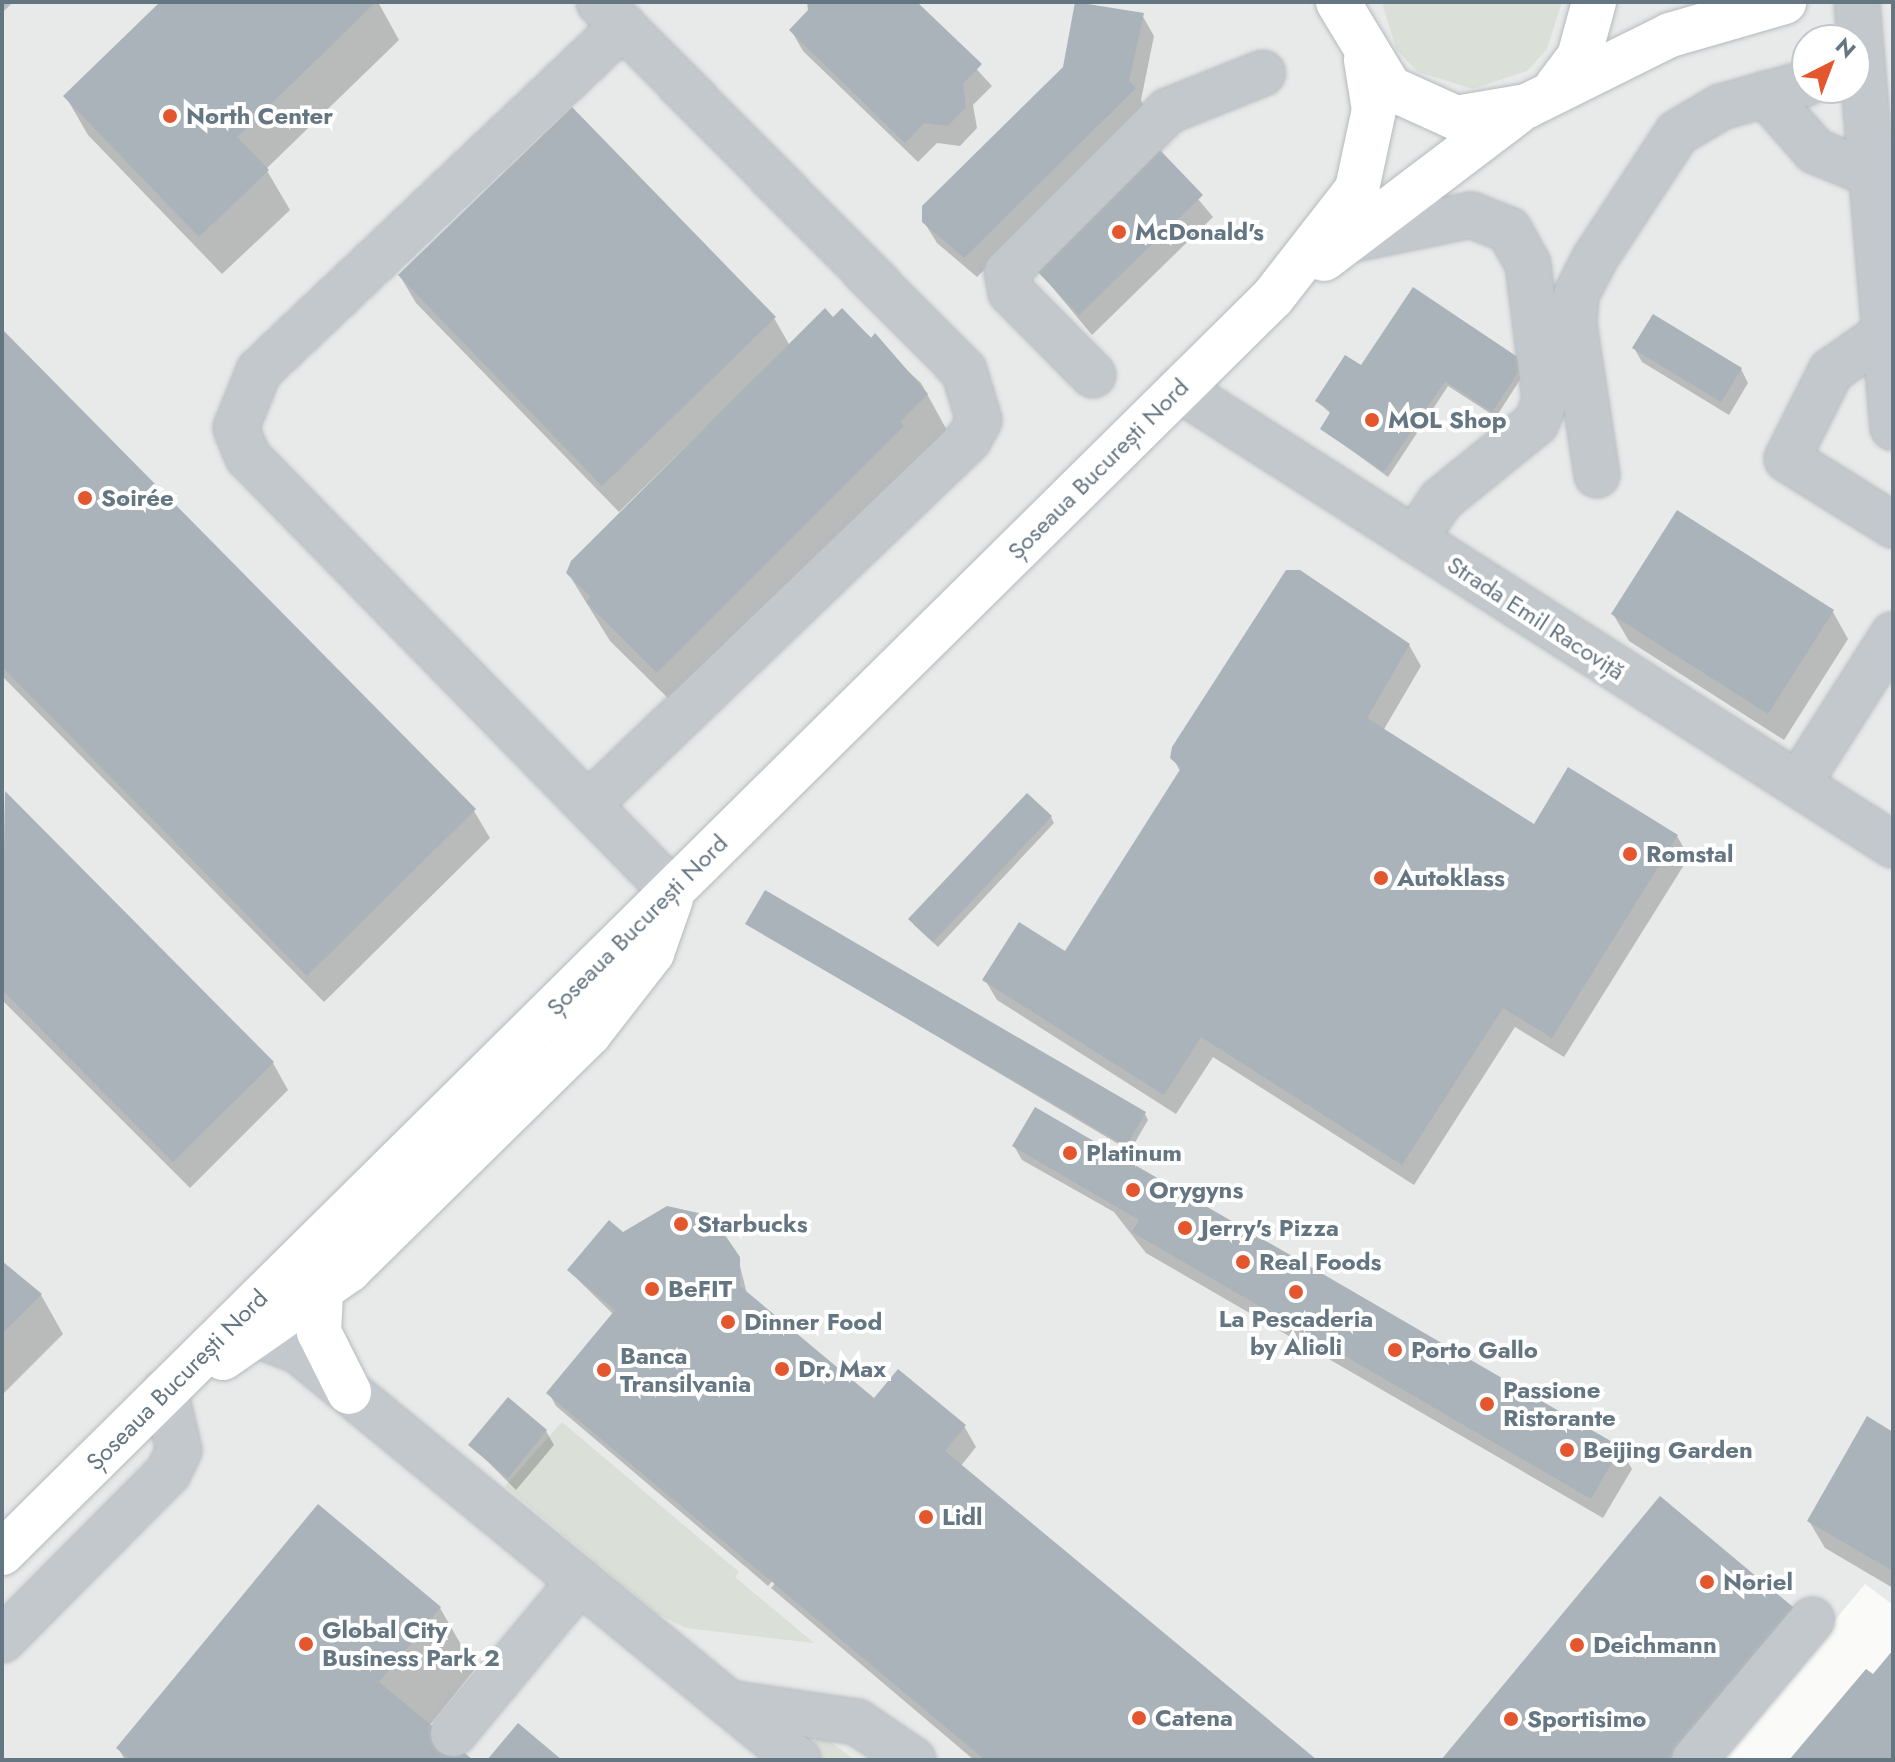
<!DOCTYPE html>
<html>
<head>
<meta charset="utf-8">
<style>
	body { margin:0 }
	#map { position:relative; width:1895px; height:1762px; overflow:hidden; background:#fafaf8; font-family:Jost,sans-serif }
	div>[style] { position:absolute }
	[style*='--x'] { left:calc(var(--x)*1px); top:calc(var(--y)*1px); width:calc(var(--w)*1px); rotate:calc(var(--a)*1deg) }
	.built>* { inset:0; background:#e8e9e9 }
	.green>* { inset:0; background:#dadfd7 }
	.shadow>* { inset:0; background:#0003 }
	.building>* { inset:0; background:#aab3b9 }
	.roads { filter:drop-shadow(0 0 2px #b5babe) drop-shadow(0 0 2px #b5babe) }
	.minor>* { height:44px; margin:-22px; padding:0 22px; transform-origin:22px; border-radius:22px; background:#c3c8cc }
	.major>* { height:44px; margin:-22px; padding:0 22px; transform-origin:22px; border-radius:22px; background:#fff }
	.dots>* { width:22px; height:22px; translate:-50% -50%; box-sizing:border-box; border:4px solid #fff; border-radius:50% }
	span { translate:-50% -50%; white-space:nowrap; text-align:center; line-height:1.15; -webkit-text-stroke:8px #fff; paint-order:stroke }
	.poi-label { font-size:24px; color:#657683; font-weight:700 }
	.left { translate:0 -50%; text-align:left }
	.street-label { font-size:24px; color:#657683 }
	.frame { position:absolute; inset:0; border:4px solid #657683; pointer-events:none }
	.north { position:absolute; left:1791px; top:24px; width:80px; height:80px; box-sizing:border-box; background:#fff; border:2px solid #c1c8cd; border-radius:50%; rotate:42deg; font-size:22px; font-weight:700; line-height:32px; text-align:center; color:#657683 }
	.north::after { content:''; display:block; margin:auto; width:28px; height:36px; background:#e4572e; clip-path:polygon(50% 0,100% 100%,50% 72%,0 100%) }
</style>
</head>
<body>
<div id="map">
	<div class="built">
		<i style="clip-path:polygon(evenodd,2px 2px,1893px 2px,1893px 1605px,1865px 1584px,1719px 1760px,2px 1760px,2px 2px,1807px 40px,1855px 40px,1855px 88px,1807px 88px,1807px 40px)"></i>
	</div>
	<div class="green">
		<i style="clip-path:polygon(1382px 2px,1562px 2px,1547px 49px,1527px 71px,1473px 89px,1418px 72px,1396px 49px)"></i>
		<i style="clip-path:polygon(562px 1422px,739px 1572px,735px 1577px,814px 1643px,686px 1628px,658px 1614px,505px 1486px)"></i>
		<i style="clip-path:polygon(821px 1734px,854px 1760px,799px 1760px)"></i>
	</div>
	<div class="shadow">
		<i style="clip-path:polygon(2px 2px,13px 2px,2px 13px)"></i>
		<i style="clip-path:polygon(163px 2px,378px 2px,399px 40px,266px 169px,290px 210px,222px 274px,88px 135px,66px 97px)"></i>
		<i style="clip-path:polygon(809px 2px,915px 2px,992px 86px,973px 105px,977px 128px,960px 146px,937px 143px,918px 162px,803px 51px,791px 30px,810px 11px)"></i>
		<i style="clip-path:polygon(1077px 2px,1142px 15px,1154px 36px,1141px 100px,1146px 110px,977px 277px,937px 243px,924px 222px,1065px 68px)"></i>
		<i style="clip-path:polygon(1159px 152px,1213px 217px,1092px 335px,1037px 269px)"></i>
		<i style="clip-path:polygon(400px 276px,774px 318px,790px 346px,842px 311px,921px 383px,949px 434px,680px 710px,610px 641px,568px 573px,708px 425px,619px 512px,416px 303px)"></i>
		<i style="clip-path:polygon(2px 332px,474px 811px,490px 838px,324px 1002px,2px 676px)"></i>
		<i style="clip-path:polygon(1634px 348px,1741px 369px,1748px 383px,1729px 415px,1642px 362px)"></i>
		<i style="clip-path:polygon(1362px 368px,1527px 369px,1496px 417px,1448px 386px,1388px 477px,1322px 429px,1331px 414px,1317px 401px)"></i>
		<i style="clip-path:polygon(1833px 612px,1848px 639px,1784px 740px,1629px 641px,1613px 614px)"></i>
		<i style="clip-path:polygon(1409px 645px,1421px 666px,1383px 731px,1535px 827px,1677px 836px,1689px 857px,1564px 1057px,1515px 1027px,1414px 1185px,1213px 1057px,1176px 1114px,997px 1000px,985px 980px,1066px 954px,1181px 773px,1173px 758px)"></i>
		<i style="clip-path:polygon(5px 794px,273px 1063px,288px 1090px,190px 1188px,2px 1000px)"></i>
		<i style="clip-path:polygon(1051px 817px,1054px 823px,938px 947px,914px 925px,911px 919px)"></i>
		<i style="clip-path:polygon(748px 924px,1145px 1114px,1148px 1120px,1130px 1151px)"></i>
		<i style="clip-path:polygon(1014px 1146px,1620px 1449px,1632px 1469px,1603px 1518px,1146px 1253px,1114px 1212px,1022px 1160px)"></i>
		<i style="clip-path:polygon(622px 1234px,738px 1258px,747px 1294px,880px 1406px,964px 1426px,976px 1447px,960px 1467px,1313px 1760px,974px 1760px,771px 1588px,904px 1429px,768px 1586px,556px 1406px,549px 1393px,614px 1315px,569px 1271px)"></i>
		<i style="clip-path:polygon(2px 1264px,41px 1295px,63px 1334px,2px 1395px)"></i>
		<i style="clip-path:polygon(546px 1431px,554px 1445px,516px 1490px,471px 1445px)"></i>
		<i style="clip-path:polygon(1893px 1434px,1893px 1588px,1825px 1548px,1809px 1521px)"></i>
		<i style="clip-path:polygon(440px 1608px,475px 1669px,429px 1726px,470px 1760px,125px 1760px,118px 1748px)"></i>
	</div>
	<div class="building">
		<i style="clip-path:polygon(160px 2px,376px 2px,237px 137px,269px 170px,199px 237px,63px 96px)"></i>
		<i style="clip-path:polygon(807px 2px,917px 2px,982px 64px,963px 84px,966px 107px,948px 126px,924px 123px,905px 143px,789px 30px,808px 10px)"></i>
		<i style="clip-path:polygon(1075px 2px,1144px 13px,1129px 81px,1136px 88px,964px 258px,922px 222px,922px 206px,1063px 67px)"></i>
		<i style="clip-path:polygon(572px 107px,776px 317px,602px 486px,398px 275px)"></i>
		<i style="clip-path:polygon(1159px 149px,1203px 195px,1079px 315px,1035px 269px)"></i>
		<i style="clip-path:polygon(1413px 287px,1525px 362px,1492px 412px,1445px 381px,1384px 472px,1320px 429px,1331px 411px,1315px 401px,1345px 355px,1361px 365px)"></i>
		<i style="clip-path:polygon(825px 308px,833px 317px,842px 308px,871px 338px,875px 333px,928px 394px,900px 422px,904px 426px,657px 673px,586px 602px,591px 597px,566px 573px,571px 561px)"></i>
		<i style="clip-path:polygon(1653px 314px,1742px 368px,1721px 402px,1632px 348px)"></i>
		<i style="clip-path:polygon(2px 329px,476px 809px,307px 976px,2px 667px)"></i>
		<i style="clip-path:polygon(1677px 510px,1834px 610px,1768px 714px,1611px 614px)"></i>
		<i style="clip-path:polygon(1286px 570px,1300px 570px,1410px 644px,1367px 718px,1534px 824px,1568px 767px,1678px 835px,1552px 1038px,1503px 1008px,1402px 1165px,1201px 1037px,1164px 1095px,982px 980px,1019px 922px,1065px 951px,1181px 768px,1170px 758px,1172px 747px)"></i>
		<i style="clip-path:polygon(5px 791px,274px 1062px,173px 1162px,2px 990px)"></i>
		<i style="clip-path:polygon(1027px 793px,1052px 816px,933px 942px,908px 919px)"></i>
		<i style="clip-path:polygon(765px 890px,1146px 1112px,1126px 1146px,745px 924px)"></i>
		<i style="clip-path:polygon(1035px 1107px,1621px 1447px,1591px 1499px,1132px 1232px,1139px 1220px,1012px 1146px)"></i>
		<i style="clip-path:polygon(667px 1206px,712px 1216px,740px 1257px,740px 1286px,874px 1398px,898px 1369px,966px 1425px,945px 1451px,1317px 1760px,985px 1760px,546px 1393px,615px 1310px,567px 1270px,609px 1220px,623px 1232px)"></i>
		<i style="clip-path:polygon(2px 1261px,42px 1294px,2px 1334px)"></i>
		<i style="clip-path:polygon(508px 1397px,547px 1430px,508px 1478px,468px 1445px)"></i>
		<i style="clip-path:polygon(1867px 1416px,1893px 1432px,1893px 1571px,1807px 1521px)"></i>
		<i style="clip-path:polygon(1660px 1496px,1799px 1612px,1676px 1760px,1441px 1760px)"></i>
		<i style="clip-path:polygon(318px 1504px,441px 1607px,379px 1682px,473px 1760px,131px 1760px,116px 1748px)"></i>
		<i style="clip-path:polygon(1893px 1650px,1893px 1760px,1789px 1760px,1866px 1669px,1873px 1674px)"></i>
		<i style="clip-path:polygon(518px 1723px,562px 1760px,487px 1760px)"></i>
	</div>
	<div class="roads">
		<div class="minor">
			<i style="--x:1857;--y:2;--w:427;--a:85.2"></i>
			<i style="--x:623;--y:26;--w:502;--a:136.54"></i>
			<i style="--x:259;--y:371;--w:61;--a:112"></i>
			<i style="--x:236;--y:428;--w:31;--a:68"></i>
			<i style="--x:248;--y:457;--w:607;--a:45.67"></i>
			<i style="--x:1765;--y:94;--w:76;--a:48.7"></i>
			<i style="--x:1815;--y:151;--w:61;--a:22.3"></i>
			<i style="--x:1349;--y:240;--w:125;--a:-11.6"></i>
			<i style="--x:1471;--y:215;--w:41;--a:21.5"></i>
			<i style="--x:1509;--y:230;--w:39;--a:61"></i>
			<i style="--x:1528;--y:264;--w:138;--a:82.9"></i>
			<i style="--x:1545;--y:401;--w:24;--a:112"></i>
			<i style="--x:1536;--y:423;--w:122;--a:141"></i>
			<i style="--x:1441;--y:500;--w:48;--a:124"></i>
			<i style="--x:1885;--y:333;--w:66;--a:144.9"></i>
			<i style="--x:1831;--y:371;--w:98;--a:116.6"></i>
			<i style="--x:1787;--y:459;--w:125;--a:31.9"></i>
			<i style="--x:1093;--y:375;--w:117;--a:-134.7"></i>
			<i style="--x:1011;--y:292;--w:20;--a:-101"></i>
			<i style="--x:1007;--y:272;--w:228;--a:-45"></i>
			<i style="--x:1168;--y:111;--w:102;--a:-21.8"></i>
			<i style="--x:1179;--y:389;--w:847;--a:32.56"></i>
			<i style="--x:1597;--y:475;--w:153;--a:-98.7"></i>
			<i style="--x:1574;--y:324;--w:29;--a:-86"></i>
			<i style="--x:1576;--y:295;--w:42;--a:-62.8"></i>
			<i style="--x:1595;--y:258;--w:149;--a:-56.7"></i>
			<i style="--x:1677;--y:133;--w:51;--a:-30.6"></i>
			<i style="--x:1721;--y:107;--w:89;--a:-15.6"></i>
			<i style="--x:1798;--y:784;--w:177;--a:-57.5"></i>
			<i style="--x:588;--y:805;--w:528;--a:-43.85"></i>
			<i style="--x:969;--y:439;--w:21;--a:-62"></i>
			<i style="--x:979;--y:420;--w:51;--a:-107"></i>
			<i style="--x:964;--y:371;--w:519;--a:-134.69"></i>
			<i style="--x:227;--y:1337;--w:33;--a:-2"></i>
			<i style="--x:260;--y:1336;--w:42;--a:21"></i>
			<i style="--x:299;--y:1351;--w:645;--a:39.34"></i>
			<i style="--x:2;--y:1640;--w:235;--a:-45.2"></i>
			<i style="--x:168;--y:1473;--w:25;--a:-64"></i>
			<i style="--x:179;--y:1450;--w:61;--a:-103.3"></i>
			<i style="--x:728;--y:1703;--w:130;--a:8.4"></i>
			<i style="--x:857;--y:1722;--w:68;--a:34.2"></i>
			<i style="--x:453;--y:1734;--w:199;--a:-50.3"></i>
			<i style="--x:1694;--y:1760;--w:183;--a:-49.9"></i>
		</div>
		<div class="major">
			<i style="--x:1338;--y:2;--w:100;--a:58.8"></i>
			<i style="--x:1390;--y:88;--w:72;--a:24.4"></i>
			<i style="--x:1456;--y:118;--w:72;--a:-9.6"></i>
			<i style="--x:1527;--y:106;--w:160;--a:-26.4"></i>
			<i style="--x:1670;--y:35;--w:119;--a:-16.1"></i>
			<i style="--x:1557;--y:86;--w:36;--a:-53"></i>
			<i style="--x:1579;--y:57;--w:57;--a:-74.7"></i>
			<i style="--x:1324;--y:259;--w:243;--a:-37.2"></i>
			<i style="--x:322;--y:1275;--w:57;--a:93"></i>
			<i style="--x:319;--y:1332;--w:67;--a:63.4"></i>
			<i style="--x:223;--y:1358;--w:154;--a:-34.9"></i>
			<i style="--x:349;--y:1270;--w:337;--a:-44.5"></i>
			<i style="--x:589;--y:1034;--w:103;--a:-52.1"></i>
			<i style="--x:652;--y:953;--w:57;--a:-70.6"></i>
			<i style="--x:2;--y:1553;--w:1787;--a:-44.66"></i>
			<i style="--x:1273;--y:297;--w:137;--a:-52.1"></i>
			<i style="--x:1357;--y:189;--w:81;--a:-77.9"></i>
			<i style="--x:1374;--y:110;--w:51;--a:-99.1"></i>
		</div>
	</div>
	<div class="dots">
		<i style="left:170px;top:116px;background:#e4572e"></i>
		<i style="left:1119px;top:232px;background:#e4572e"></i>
		<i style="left:1372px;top:420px;background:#e4572e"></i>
		<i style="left:85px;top:498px;background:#e4572e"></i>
		<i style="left:1630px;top:854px;background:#e4572e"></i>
		<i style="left:1381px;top:878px;background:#e4572e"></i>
		<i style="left:1070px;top:1153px;background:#e4572e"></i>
		<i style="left:1133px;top:1190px;background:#e4572e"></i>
		<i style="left:681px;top:1224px;background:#e4572e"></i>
		<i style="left:1185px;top:1228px;background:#e4572e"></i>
		<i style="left:1243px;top:1262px;background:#e4572e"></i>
		<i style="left:652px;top:1289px;background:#e4572e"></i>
		<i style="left:1296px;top:1292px;background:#e4572e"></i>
		<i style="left:728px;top:1322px;background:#e4572e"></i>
		<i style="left:1395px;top:1350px;background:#e4572e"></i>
		<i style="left:782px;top:1369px;background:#e4572e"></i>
		<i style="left:604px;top:1370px;background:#e4572e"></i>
		<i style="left:1487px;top:1404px;background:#e4572e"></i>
		<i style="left:1567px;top:1450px;background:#e4572e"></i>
		<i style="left:926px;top:1517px;background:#e4572e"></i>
		<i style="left:1707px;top:1582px;background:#e4572e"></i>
		<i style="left:306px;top:1644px;background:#e4572e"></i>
		<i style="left:1577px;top:1645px;background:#e4572e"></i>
		<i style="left:1139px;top:1718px;background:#e4572e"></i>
		<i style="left:1511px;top:1719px;background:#e4572e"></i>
	</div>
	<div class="poi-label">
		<span class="left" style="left:186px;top:116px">North Center</span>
		<span class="left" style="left:1135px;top:232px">McDonald's</span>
		<span class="left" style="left:1388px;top:420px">MOL Shop</span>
		<span class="left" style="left:101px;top:498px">Soirée</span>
		<span class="left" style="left:1646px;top:854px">Romstal</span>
		<span class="left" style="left:1397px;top:878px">Autoklass</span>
		<span class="left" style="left:1086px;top:1153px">Platinum</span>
		<span class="left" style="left:1149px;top:1190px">Orygyns</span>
		<span class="left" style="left:697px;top:1224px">Starbucks</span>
		<span class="left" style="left:1201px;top:1228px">Jerry's Pizza</span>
		<span class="left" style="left:1259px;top:1262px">Real Foods</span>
		<span class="left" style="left:668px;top:1289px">BeFIT</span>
		<span style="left:1296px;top:1333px">La Pescaderia<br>by Alioli</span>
		<span class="left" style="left:744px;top:1322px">Dinner Food</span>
		<span class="left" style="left:1411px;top:1350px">Porto Gallo</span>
		<span class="left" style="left:620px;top:1370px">Banca<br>Transilvania</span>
		<span class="left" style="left:798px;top:1369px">Dr. Max</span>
		<span class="left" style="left:1503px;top:1404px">Passione<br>Ristorante</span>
		<span class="left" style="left:1583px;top:1450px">Beijing Garden</span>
		<span class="left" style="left:942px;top:1517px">Lidl</span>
		<span class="left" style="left:1723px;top:1582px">Noriel</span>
		<span class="left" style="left:322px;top:1644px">Global City<br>Business Park 2</span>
		<span class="left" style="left:1593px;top:1645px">Deichmann</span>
		<span class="left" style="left:1155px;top:1718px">Catena</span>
		<span class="left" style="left:1527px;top:1719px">Sportisimo</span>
	</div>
	<div class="street-label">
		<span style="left:1098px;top:469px;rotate:-45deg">Șoseaua București Nord</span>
		<span style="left:1536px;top:618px;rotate:33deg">Strada Emil Racoviță</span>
		<span style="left:637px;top:925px;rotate:-45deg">Șoseaua București Nord</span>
		<span style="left:177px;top:1380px;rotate:-45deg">Șoseaua București Nord</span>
	</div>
	<div class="frame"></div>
	<div class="north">N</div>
</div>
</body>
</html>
